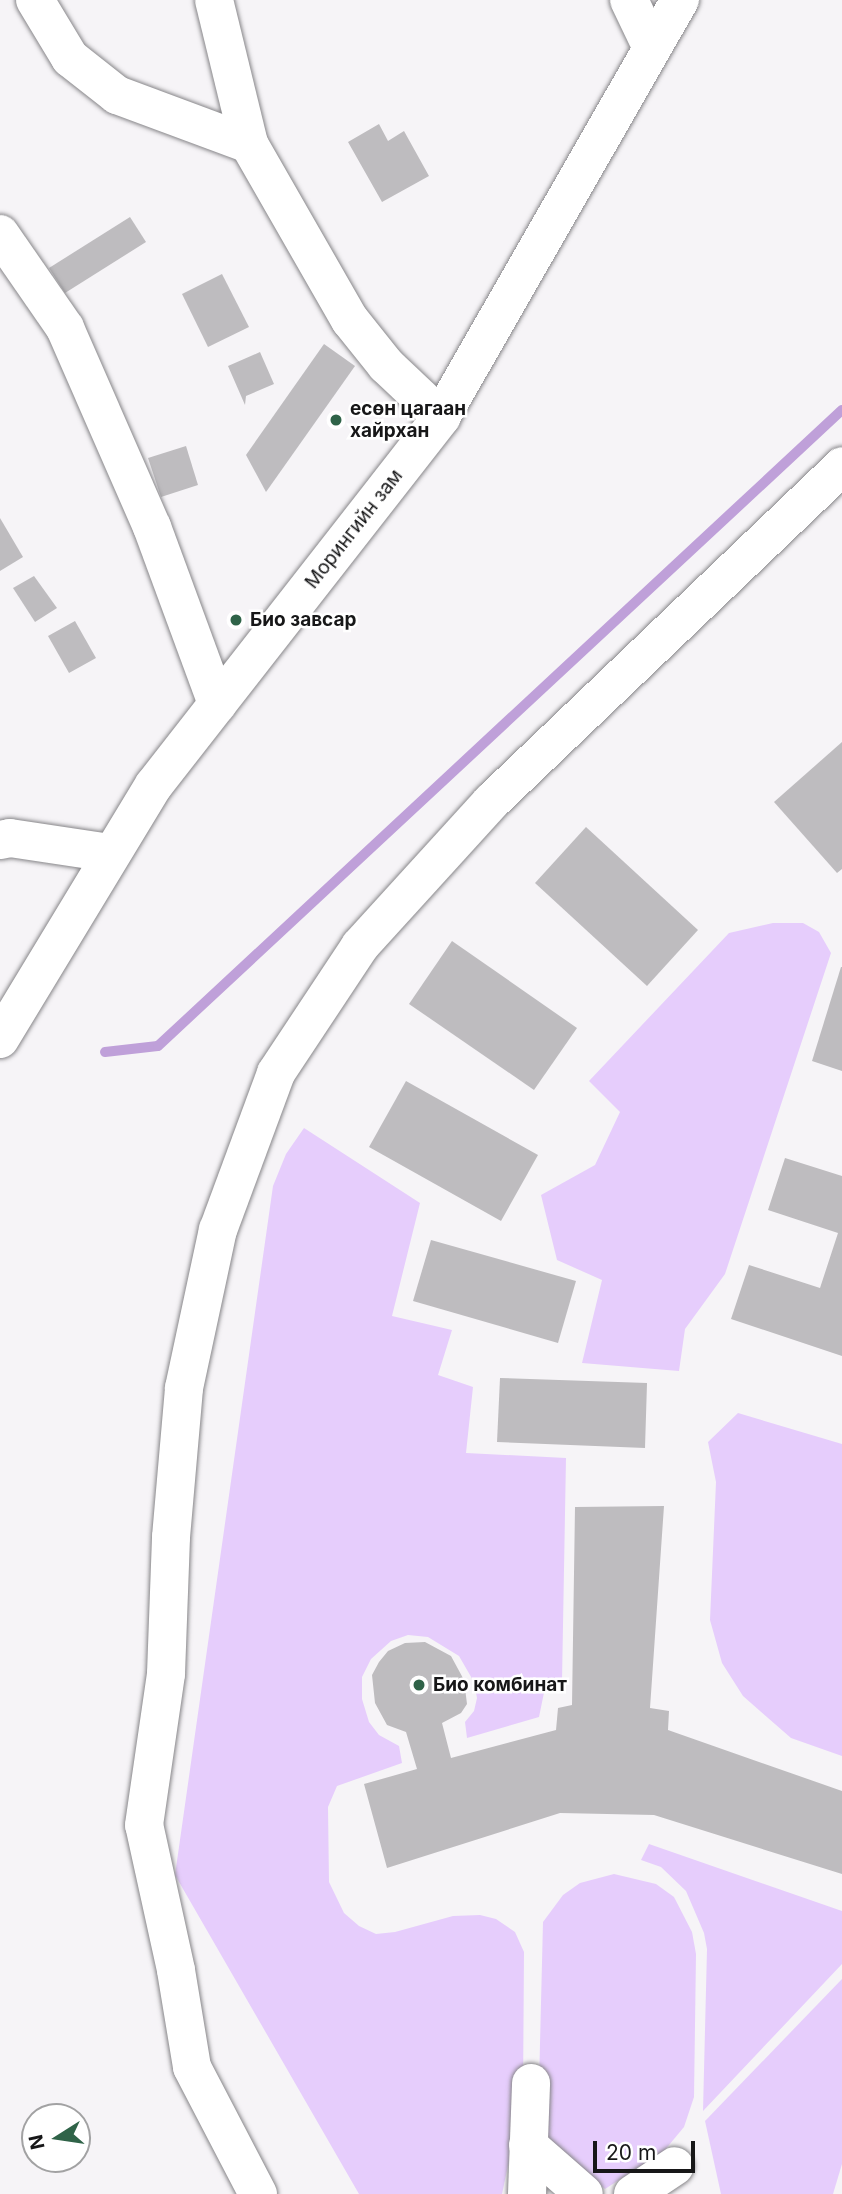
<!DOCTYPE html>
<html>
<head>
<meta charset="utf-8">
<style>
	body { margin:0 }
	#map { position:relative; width:842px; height:2194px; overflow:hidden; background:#f6f4f7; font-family:Inter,sans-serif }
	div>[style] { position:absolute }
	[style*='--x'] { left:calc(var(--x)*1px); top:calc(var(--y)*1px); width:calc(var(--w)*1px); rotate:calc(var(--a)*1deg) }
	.green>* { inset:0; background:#e6cdfc }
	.stream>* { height:10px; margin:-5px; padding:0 5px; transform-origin:5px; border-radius:5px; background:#bfa0d9 }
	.building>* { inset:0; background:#bebcbf }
	.roads { filter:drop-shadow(0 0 2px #878689) drop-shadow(0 0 2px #878689) }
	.street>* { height:38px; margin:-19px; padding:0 19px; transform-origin:19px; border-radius:19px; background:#fff }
	.secondary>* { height:38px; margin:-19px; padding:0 19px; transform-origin:19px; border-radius:19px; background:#fff }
	.dots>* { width:19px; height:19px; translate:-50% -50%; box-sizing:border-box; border:4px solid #fff; border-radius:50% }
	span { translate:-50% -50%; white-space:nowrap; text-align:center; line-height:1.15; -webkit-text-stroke:5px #fff; paint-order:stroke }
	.poi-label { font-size:19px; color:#171718; font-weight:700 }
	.left { translate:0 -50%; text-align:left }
	.street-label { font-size:19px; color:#171718 }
	.north { position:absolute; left:21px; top:2103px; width:70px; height:70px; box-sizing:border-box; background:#fff; border:2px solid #a2a2a3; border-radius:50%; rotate:258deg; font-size:19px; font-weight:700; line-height:28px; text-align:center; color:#171718 }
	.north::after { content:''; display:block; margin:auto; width:24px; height:32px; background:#2f6348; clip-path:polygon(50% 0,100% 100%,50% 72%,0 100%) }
	.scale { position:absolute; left:593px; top:2141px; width:102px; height:32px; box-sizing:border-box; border:4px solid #171718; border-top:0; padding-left:9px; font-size:21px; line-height:24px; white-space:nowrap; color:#171718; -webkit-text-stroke:5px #fff; paint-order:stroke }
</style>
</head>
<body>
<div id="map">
	<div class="green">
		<i style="clip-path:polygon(773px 923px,803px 923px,819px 932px,831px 953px,725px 1274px,685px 1329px,679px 1371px,582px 1363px,602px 1280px,557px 1260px,541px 1195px,595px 1165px,620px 1112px,589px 1081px,729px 933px)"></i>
		<i style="clip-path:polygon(304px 1128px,420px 1203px,392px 1316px,452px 1330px,438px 1375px,473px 1387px,466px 1453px,566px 1458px,562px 1682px,547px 1678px,539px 1717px,467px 1738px,465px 1722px,474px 1711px,477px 1698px,474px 1682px,459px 1656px,428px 1637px,408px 1635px,391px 1641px,371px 1659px,362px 1677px,362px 1699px,369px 1722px,379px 1735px,399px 1746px,402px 1763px,337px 1786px,328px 1807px,329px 1882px,344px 1913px,359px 1926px,376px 1934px,395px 1932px,453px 1916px,480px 1915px,496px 1919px,515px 1932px,524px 1952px,523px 2095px,502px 2194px,359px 2194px,175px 1875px,273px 1186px,286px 1154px)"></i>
		<i style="clip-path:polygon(738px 1413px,842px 1444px,842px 1756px,791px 1738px,743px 1696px,722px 1663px,710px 1620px,716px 1482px,708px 1442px)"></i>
		<i style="clip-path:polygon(649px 1844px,842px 1911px,842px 1964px,703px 2111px,707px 1949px,704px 1933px,686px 1891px,661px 1867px,641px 1860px)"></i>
		<i style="clip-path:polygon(614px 1874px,656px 1884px,674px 1897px,692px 1932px,696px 1954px,694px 2097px,684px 2127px,664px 2151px,605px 2189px,553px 2146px,538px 2125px,543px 1922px,563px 1895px,580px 1883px)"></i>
		<i style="clip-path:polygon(842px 1979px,842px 2164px,833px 2194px,721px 2194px,705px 2121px)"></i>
	</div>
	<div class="stream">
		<i style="--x:105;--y:1052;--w:53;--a:-6.5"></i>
		<i style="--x:158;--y:1046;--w:934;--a:-42.92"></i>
	</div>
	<div class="building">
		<i style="clip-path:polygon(379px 124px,388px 141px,404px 131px,429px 176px,382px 202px,348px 142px)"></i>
		<i style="clip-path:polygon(130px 217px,146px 242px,65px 293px,49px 268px)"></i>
		<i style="clip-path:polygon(222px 274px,249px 327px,208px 347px,182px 294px)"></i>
		<i style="clip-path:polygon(324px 344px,355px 366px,266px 492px,246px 455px)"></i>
		<i style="clip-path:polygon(260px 352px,274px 384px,246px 396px,245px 405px,228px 366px)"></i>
		<i style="clip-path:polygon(186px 446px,198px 485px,161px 497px,148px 458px)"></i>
		<i style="clip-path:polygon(0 518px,23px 557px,0 571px)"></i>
		<i style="clip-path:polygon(34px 576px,57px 608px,35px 622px,13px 588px)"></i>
		<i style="clip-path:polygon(75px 621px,96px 658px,69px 673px,48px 636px)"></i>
		<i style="clip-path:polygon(842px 742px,842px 869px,837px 873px,774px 802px)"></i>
		<i style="clip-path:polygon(586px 827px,698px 930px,647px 986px,535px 883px)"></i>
		<i style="clip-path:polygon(452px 941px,577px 1028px,534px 1090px,409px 1004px)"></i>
		<i style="clip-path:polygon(841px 967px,842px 967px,842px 1071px,812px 1061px)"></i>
		<i style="clip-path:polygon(406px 1081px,538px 1155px,501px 1221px,369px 1147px)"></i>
		<i style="clip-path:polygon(785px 1158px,842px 1176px,842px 1356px,731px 1319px,749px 1265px,820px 1288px,838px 1233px,768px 1210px)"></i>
		<i style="clip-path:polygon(431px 1240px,576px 1281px,558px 1343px,413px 1301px)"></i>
		<i style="clip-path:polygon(500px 1378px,647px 1383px,645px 1448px,497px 1442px)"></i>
		<i style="clip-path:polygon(664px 1506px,650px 1708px,669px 1711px,668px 1730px,842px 1791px,842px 1874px,654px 1815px,560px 1813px,387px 1868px,364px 1784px,417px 1769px,406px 1732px,387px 1725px,375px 1703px,372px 1675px,379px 1662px,388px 1651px,405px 1643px,425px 1642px,451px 1656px,464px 1680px,467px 1704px,461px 1713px,442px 1723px,451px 1758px,556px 1730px,558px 1708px,572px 1705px,575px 1507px)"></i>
	</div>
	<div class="roads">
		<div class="street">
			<i style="--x:35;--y:0;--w:68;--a:58.9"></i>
			<i style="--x:70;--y:58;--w:60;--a:38.2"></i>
			<i style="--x:117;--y:95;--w:141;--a:20.4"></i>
			<i style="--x:249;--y:144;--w:203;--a:60.2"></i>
			<i style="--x:350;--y:320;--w:58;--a:51.3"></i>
			<i style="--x:386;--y:365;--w:76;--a:43.4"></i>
			<i style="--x:214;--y:0;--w:148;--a:76.3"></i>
			<i style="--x:629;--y:0;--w:53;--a:64.4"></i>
			<i style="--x:0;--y:234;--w:114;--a:55.3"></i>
			<i style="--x:65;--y:328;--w:217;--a:66.4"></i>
			<i style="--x:152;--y:527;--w:189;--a:69.8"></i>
			<i style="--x:0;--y:840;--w:10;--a:-11"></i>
			<i style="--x:10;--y:838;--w:101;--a:8.5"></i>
			<i style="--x:528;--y:2145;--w:74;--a:41.2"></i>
			<i style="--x:258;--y:2194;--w:143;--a:-117.5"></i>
			<i style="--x:192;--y:2067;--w:98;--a:-99.4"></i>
			<i style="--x:176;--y:1970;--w:148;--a:-102.4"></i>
			<i style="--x:144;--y:1825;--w:153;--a:-81.7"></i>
			<i style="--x:166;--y:1674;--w:137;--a:-87.9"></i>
			<i style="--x:171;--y:1537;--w:150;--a:-85"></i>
			<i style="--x:184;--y:1388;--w:162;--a:-77.9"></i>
			<i style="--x:218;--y:1230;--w:167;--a:-69.7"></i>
			<i style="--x:276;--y:1073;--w:152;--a:-56.5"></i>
			<i style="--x:360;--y:946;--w:195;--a:-47.7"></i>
			<i style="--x:491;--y:802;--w:486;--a:-43.7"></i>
			<i style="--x:527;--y:2194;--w:111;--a:-87.9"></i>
			<i style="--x:633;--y:2194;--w:50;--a:-33.7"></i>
		</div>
		<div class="secondary">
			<i style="--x:0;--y:1039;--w:297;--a:-58.8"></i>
			<i style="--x:154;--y:785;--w:467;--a:-52"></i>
			<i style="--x:441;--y:417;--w:481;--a:-60.2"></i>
		</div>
	</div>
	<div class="dots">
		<i style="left:336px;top:420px;background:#2f6348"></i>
		<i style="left:236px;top:620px;background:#2f6348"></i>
		<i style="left:419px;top:1685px;background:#2f6348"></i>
	</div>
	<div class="poi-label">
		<span class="left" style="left:350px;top:420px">есөн цагаан<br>хайрхан</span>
		<span class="left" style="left:250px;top:620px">Био завсар</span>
		<span class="left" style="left:433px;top:1685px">Био комбинат</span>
	</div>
	<div class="street-label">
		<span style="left:354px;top:529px;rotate:-52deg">Морингийн зам</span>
	</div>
	<div class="north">N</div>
	<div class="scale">20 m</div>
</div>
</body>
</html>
